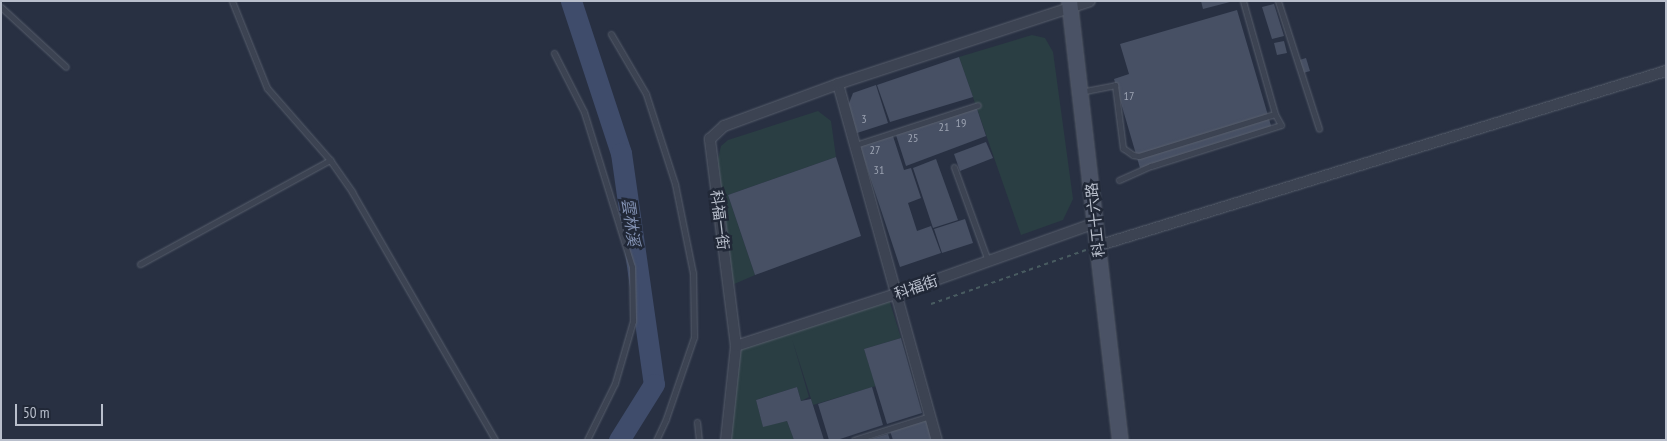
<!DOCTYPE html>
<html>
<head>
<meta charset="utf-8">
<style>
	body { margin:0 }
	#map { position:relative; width:1667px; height:441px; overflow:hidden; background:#283042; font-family:"PT Sans Narrow","Noto Sans TC",sans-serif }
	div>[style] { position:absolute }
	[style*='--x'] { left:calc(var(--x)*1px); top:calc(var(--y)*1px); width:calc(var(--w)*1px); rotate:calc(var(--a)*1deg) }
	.green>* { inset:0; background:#2a3e43 }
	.river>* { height:21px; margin:-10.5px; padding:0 10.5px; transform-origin:10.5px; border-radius:10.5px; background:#3f4c6b }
	.building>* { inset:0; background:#475064 }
	.path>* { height:2px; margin-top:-1px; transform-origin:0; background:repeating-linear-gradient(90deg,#485b60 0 4px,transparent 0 8px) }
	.roads { filter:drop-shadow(0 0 1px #575e6c) drop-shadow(0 0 1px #575e6c) }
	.lane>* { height:5px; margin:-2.5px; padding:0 2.5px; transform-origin:2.5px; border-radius:2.5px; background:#3c4352 }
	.street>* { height:10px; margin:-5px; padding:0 5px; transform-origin:5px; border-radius:5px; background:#3c4352 }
	.secondary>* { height:15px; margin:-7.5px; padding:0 7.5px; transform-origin:7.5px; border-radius:7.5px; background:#4a5265 }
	span { translate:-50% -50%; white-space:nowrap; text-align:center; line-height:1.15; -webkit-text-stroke:5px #212837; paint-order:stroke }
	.number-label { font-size:12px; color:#9ca3b2 }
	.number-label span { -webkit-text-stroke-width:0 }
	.street-label { font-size:15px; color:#b9bfcc }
	.water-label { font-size:16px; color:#8291b2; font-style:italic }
	.frame { position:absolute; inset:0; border:2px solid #b9bfcc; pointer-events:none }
	.scale { position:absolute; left:15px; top:404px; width:88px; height:22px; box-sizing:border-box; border:2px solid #b9bfcc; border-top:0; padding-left:6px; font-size:15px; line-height:18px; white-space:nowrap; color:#b9bfcc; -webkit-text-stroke:4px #212837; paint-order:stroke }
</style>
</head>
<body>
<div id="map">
	<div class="green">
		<i style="clip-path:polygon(1032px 35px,1045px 38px,1053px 52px,1073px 199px,1063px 220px,1021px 235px,959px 57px)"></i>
		<i style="clip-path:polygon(818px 111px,831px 121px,836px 157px,728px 195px,755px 275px,732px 285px,716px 168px,721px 146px,728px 140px)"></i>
		<i style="clip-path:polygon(888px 296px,901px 338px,864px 349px,876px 386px,813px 405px,792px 339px,809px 397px,801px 401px,797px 387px,756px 400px,763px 426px,787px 421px,794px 440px,729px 440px,736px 346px)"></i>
	</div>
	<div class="river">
		<i style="--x:571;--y:1;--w:160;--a:71.8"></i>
		<i style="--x:621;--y:153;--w:233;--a:81.9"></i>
		<i style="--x:654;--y:384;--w:66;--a:122"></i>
	</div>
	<div class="building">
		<i style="clip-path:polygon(1201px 1px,1230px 1px,1230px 2px,1203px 9px)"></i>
		<i style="clip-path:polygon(1274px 4px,1284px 36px,1272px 39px,1262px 7px)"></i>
		<i style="clip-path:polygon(1237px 10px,1272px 129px,1140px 168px,1114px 79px,1129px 74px,1120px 44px)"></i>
		<i style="clip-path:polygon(1284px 41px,1287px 53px,1277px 55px,1274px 43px)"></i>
		<i style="clip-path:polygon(959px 57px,973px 97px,890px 122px,877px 85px)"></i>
		<i style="clip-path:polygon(1306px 58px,1310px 71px,1300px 74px,1296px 61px)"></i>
		<i style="clip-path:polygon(876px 85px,888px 123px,857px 133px,848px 106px,853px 93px)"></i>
		<i style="clip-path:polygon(976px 106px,986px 136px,906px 166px,895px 132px)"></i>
		<i style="clip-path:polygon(892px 133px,904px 170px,911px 168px,921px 198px,908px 203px,917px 231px,931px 226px,941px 253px,900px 267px,859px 144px)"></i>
		<i style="clip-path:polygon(986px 142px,993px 158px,960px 171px,954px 154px)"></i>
		<i style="clip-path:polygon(836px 157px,861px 236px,755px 275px,728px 195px)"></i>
		<i style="clip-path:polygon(936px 159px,958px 220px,933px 228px,913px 168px)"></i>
		<i style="clip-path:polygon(965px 219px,973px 243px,942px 253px,934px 229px)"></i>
		<i style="clip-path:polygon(901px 338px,922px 413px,887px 424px,864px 349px)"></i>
		<i style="clip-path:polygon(797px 387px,801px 401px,811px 399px,824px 440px,794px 440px,787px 421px,763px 427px,756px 400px)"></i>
		<i style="clip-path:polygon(872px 387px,883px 425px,837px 440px,829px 440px,818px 404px)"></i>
		<i style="clip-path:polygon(927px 419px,933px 440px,893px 440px,890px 431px)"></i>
		<i style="clip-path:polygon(888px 434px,890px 440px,871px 440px,871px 439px)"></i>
	</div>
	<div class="path">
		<i style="--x:931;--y:304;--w:164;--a:-19.2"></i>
	</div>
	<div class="roads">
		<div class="lane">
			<i style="--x:232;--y:1;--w:94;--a:68.1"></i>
			<i style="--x:267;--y:88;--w:96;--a:48.8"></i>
			<i style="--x:330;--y:160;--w:39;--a:55"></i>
			<i style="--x:352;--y:192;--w:286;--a:60"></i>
			<i style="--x:1278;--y:1;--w:134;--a:72.2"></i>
			<i style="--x:1;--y:7;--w:88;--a:42.7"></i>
			<i style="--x:611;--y:34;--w:69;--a:59.7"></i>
			<i style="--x:646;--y:94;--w:95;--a:72.1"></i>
			<i style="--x:675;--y:184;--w:91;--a:78.6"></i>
			<i style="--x:693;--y:273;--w:64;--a:89.1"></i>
			<i style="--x:694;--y:337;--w:87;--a:108.9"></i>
			<i style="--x:666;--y:419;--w:23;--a:115"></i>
			<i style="--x:554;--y:53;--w:66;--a:63"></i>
			<i style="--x:584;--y:112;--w:162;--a:72.8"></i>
			<i style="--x:632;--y:267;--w:54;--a:88.9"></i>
			<i style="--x:633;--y:321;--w:65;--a:106.2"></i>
			<i style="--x:615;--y:383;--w:64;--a:116.2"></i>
			<i style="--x:1080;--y:92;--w:36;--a:-11"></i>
			<i style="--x:1115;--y:85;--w:64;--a:82.8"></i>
			<i style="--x:1123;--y:148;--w:12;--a:35"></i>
			<i style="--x:1133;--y:155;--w:6;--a:9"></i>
			<i style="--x:1139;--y:156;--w:142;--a:-17.2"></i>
			<i style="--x:855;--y:145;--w:129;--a:-18"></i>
			<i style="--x:954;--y:167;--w:100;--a:70.1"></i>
			<i style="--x:1119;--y:180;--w:35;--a:-24"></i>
			<i style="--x:1151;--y:166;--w:136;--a:-17.5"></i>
			<i style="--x:1281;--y:125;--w:13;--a:-119"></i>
			<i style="--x:1275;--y:114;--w:117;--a:-105.8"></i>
			<i style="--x:140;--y:264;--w:217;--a:-28.7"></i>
			<i style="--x:697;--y:422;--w:18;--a:84"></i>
			<i style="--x:854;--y:440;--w:80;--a:-17.5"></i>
		</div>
		<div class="street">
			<i style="--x:838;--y:84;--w:370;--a:74.5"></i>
			<i style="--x:1097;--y:246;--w:595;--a:-17.1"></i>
			<i style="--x:736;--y:346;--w:168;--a:-18"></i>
			<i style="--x:896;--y:294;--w:211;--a:-19.6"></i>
			<i style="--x:726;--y:440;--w:95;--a:-83.9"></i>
			<i style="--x:736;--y:346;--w:209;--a:-97.2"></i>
			<i style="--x:710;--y:139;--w:19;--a:-43"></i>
			<i style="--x:724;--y:126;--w:121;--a:-20.2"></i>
			<i style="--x:838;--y:84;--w:265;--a:-18.2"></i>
		</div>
		<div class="secondary">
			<i style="--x:1069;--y:1;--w:442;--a:83.4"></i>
		</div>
	</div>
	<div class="number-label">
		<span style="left:1129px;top:96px">17</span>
		<span style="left:864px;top:119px">3</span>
		<span style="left:961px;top:123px">19</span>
		<span style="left:944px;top:127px">21</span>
		<span style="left:913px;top:138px">25</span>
		<span style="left:875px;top:150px">27</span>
		<span style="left:879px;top:170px">31</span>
	</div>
	<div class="street-label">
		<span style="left:720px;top:220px;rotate:83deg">科福一街</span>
		<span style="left:1095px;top:220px;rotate:-96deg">科工十六路</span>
		<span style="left:916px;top:287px;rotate:-19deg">科福街</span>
	</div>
	<div class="water-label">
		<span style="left:631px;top:222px;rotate:82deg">雲林溪</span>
	</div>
	<div class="frame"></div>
	<div class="scale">50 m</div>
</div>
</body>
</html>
